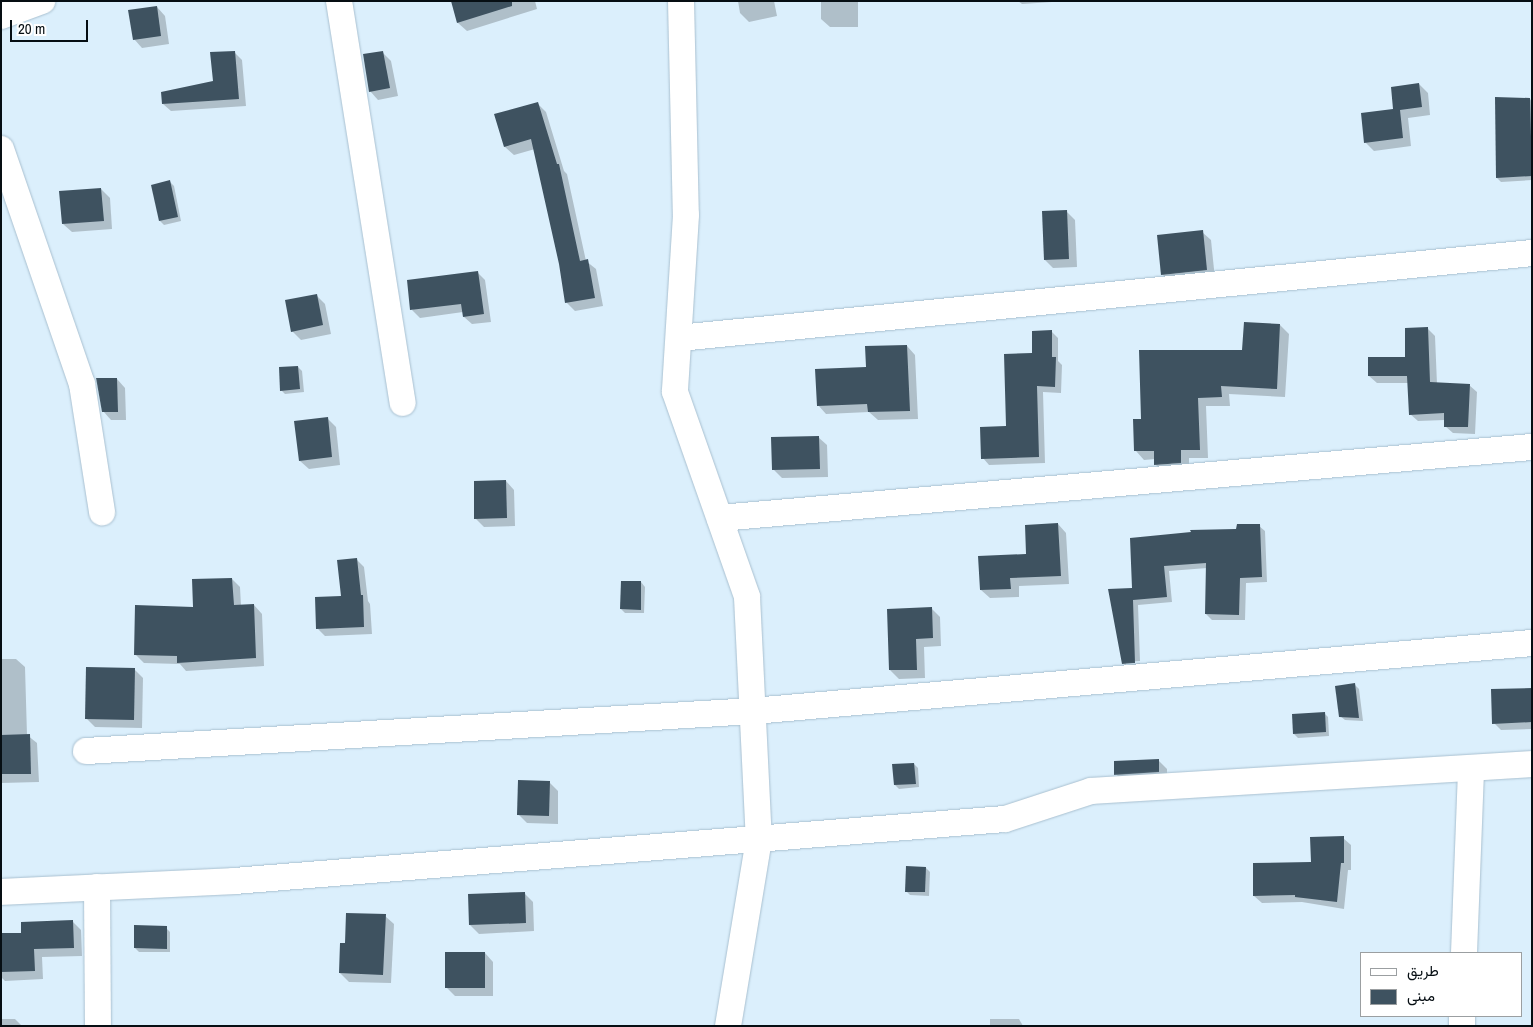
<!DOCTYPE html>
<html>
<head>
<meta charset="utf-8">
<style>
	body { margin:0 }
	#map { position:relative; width:1533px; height:1027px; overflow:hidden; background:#dbeffc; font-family:"Archivo Narrow",Vazirmatn,sans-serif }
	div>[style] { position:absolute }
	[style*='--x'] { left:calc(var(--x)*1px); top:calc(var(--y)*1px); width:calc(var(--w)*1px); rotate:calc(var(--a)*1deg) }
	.shadow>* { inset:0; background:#0003 }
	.building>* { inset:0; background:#3e5260 }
	.roads { filter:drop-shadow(0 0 1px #a9c0d0) drop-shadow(0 0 1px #a9c0d0) }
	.minor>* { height:26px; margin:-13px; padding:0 13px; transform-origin:13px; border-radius:13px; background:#fff }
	span { translate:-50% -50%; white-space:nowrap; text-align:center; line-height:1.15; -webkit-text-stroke:5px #fff; paint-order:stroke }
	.frame { position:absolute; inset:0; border:2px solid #060e13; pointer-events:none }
	.legend { position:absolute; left:1360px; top:952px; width:162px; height:65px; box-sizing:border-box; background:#fff; border:1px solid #9b9fa1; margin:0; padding:6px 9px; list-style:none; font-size:15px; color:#060e13 }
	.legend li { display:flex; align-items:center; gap:10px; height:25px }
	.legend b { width:25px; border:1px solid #9b9fa1 }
	.scale { position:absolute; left:10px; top:20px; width:78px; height:22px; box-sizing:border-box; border:2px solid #060e13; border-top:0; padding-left:6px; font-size:15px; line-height:18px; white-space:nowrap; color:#060e13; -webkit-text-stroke:4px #fff; paint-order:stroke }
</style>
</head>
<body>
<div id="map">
	<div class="shadow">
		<i style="clip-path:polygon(452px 1px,535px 1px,537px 9px,467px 31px,458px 23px)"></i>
		<i style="clip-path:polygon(738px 1px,774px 1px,777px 16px,749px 22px,740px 13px)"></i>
		<i style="clip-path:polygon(821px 1px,858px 1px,858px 27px,830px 27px,821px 19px)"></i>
		<i style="clip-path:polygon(1018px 1px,1052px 1px,1052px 2px,1022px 4px)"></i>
		<i style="clip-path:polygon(157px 7px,165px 16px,169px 44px,142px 48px,134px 39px)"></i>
		<i style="clip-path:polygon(234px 52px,242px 60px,246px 106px,171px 111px,163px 104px,214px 82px)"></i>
		<i style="clip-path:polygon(382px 52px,391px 61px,398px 96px,378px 100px,370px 91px)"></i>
		<i style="clip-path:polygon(1419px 84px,1428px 93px,1430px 115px,1408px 118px,1411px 146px,1374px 151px,1365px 142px)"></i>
		<i style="clip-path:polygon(1530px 99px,1532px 102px,1532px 180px,1501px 182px,1497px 178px)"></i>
		<i style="clip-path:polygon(537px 103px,546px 112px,564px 171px,567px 174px,586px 261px,596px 269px,603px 306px,575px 311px,566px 302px,561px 264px,535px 149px,514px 155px,505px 147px,495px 115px)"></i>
		<i style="clip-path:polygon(170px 182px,174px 186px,181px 221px,164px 225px,160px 221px)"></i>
		<i style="clip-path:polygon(101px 189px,110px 198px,112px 229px,72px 232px,63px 224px)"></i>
		<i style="clip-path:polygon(1067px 212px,1075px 220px,1077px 267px,1053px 268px,1045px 260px)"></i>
		<i style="clip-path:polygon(1202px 232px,1211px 240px,1215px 279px,1171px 283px,1162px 274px)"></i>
		<i style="clip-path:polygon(477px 272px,485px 280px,491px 322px,472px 324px,464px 317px,463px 312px,420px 318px,412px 310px)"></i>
		<i style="clip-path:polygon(316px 295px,325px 304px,331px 334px,301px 340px,292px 331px)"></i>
		<i style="clip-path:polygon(1245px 323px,1280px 325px,1289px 334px,1285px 397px,1229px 394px,1230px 406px,1206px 406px,1208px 458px,1189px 458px,1189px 471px,1164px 473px,1155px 464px,1155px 459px,1144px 460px,1136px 451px,1142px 420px,1243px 351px)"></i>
		<i style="clip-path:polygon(1427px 328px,1435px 336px,1437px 384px,1469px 385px,1477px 392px,1475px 434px,1453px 433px,1445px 426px,1445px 420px,1418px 421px,1410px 414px,1409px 383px,1377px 383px,1369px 376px,1407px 358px)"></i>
		<i style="clip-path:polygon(1052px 332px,1058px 338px,1058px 361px,1062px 365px,1061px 393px,1043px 392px,1045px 463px,989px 465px,983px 458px,1008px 427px,1033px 354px)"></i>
		<i style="clip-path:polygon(907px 346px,915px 355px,918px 419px,878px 420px,869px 412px,826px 414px,818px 405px,867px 368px)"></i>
		<i style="clip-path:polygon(298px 367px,302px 371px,304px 392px,285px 394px,281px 390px)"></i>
		<i style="clip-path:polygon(117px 379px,125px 388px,126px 420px,111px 420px,103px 411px)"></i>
		<i style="clip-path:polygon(327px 418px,336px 427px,340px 465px,309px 469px,300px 461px)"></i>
		<i style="clip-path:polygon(818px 437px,827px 445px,828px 477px,782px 478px,773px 469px)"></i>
		<i style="clip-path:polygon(506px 481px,514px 490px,515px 526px,484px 527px,475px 518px)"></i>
		<i style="clip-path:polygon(1058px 524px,1066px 533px,1069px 584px,1019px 586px,1019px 597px,990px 598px,981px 590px,1028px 555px)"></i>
		<i style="clip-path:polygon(1259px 526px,1265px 531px,1267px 582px,1246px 583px,1245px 620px,1212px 620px,1206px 614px,1207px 568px,1169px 571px,1172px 602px,1138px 605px,1140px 661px,1126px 662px,1126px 665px,1140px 663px,1140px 668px,1129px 669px,1123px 663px,1133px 589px,1131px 540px,1238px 530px)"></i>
		<i style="clip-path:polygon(356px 559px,364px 567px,368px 601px,370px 604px,372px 634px,325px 636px,318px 629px,342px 597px)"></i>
		<i style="clip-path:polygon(232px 579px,240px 587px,241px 606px,254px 605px,262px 614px,264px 666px,186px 671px,180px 664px,144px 663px,135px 654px)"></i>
		<i style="clip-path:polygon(641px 582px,645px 587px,644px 613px,625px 613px,621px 609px)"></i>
		<i style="clip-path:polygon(932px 609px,940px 617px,941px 646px,924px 647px,925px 678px,899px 679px,890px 670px)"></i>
		<i style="clip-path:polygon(1px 659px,16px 659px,25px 667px,27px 735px,37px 743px,39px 782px,1px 783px)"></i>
		<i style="clip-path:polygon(134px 669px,143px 678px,142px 728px,95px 727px,86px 718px)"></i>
		<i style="clip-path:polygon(1355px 685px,1359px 689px,1363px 721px,1345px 720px,1340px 716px)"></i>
		<i style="clip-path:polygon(1532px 689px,1532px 729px,1501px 730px,1494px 723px)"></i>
		<i style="clip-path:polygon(1324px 713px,1328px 717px,1329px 736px,1298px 738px,1294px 734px)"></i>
		<i style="clip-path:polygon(1158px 760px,1167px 769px,1167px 780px,1124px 783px,1116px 774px)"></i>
		<i style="clip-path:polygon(914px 764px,918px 768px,919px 787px,899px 789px,895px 785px)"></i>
		<i style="clip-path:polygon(550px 783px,558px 791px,558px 824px,527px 823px,518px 814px)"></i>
		<i style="clip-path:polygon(1343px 838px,1351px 845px,1351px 870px,1348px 870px,1344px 909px,1302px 902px,1262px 903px,1254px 896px,1312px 863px)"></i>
		<i style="clip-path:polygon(926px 868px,930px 872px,929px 896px,910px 895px,906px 891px)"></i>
		<i style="clip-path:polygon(524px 893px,533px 902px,534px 931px,479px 934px,470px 925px)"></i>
		<i style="clip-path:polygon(385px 916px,394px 924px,391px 983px,349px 982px,340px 973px)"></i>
		<i style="clip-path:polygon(73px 922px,81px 930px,82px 956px,42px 957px,43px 979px,5px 981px,1px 977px,1px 934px,23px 934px)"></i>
		<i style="clip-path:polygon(166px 928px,170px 932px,170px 952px,139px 952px,135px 948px)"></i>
		<i style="clip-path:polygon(485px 953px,493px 962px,493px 996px,455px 996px,446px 987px)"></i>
		<i style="clip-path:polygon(1px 1019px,15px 1019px,22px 1026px,1px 1026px)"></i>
		<i style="clip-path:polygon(990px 1019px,1019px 1019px,1023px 1026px,990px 1026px)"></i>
	</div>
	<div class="building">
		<i style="clip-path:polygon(451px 1px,512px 1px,512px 6px,457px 23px)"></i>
		<i style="clip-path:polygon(157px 6px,161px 36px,133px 40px,128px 10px)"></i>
		<i style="clip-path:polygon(235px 51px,239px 99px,162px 104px,161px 92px,213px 81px,210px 52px)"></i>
		<i style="clip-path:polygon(383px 51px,390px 88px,369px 92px,363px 54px)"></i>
		<i style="clip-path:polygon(1419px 83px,1422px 107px,1400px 110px,1403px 138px,1364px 143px,1361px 113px,1393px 109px,1391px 87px)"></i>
		<i style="clip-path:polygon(1495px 97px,1530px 98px,1532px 176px,1496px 178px)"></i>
		<i style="clip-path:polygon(538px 102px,557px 164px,559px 164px,580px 261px,588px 259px,595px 298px,565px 303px,559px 264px,531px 139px,504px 147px,494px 114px)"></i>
		<i style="clip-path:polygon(170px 180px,178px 217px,159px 221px,151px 185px)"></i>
		<i style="clip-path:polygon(101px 188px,104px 221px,62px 224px,59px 191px)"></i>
		<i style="clip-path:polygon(1067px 210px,1069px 259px,1044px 260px,1042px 211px)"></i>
		<i style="clip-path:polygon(1203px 230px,1207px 270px,1161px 275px,1157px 235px)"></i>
		<i style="clip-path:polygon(478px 271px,484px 314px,463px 317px,461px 304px,410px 310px,407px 280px)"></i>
		<i style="clip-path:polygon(317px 294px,323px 325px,291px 332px,285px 300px)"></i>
		<i style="clip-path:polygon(1244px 322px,1280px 324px,1277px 389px,1221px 386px,1222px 397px,1198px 398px,1200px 450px,1181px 450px,1181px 463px,1154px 465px,1154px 451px,1134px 451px,1133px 419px,1141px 419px,1139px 350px,1242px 350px)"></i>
		<i style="clip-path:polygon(1428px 327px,1430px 382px,1470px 384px,1468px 427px,1444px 427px,1444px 413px,1409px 415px,1407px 376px,1368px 376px,1368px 357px,1405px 357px,1405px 328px)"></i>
		<i style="clip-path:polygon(1052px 330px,1052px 357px,1056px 357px,1055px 387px,1037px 386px,1039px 457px,981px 459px,980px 427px,1006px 426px,1004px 354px,1032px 353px,1032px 331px)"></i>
		<i style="clip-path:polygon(907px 345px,910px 411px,868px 412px,867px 404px,817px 406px,815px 369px,866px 367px,865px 346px)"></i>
		<i style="clip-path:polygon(298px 366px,300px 389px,280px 391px,279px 367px)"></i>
		<i style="clip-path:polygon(96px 378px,117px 378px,118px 412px,102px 412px)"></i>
		<i style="clip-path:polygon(328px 417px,332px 457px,299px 461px,294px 421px)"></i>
		<i style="clip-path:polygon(819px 436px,820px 469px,772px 470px,771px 437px)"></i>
		<i style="clip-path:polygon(506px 480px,507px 518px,474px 519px,474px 481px)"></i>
		<i style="clip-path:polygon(1058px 523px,1061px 576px,1010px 578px,1011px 589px,980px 590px,978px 556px,1026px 554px,1025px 525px)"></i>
		<i style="clip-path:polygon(1237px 524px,1260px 524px,1262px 577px,1240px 578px,1239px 615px,1205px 614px,1206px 563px,1164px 566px,1167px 597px,1133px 600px,1135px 663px,1122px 664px,1108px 589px,1132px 588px,1130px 538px,1191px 532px,1190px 530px,1236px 529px)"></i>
		<i style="clip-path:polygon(357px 558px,361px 595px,363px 595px,364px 627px,316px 629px,315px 597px,341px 596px,337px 560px)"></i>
		<i style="clip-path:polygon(232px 578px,234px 605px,254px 604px,256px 658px,177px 663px,177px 656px,134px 655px,135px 605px,193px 607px,192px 579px)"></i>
		<i style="clip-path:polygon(621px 581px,641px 581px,641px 610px,620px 609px)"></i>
		<i style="clip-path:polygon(932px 607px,933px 638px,916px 639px,917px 670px,889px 670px,887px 609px)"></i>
		<i style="clip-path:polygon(86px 667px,135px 668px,134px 720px,85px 719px)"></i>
		<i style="clip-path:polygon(1355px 683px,1359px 718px,1339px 717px,1335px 686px)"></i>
		<i style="clip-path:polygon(1532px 688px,1532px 722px,1492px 724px,1491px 689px)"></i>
		<i style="clip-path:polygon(1325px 712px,1326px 732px,1293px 734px,1292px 714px)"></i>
		<i style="clip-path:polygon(30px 734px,31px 774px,1px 774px,1px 735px)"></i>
		<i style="clip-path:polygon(1159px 759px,1159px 772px,1114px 775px,1114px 761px)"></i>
		<i style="clip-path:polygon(914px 763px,916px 784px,894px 785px,892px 764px)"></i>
		<i style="clip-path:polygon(518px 780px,550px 781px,549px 816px,517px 815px)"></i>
		<i style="clip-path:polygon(1344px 836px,1344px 863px,1341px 863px,1337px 902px,1295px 897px,1295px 895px,1253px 896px,1253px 863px,1311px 862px,1310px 837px)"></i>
		<i style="clip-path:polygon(906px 866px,926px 867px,925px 892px,905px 892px)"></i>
		<i style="clip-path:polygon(525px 892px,526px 923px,469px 925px,468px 894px)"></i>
		<i style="clip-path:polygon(346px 913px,386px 914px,383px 975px,339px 973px,340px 943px,345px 943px)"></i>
		<i style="clip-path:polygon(73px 920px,74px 948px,34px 949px,35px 971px,1px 972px,1px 933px,21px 933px,21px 922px)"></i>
		<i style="clip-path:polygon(134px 925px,167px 926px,167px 949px,134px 948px)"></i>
		<i style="clip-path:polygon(445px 952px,485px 952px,485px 988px,445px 988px)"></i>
	</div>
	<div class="roads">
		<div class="minor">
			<i style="--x:339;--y:1;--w:407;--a:81"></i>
			<i style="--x:681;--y:1;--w:214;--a:88.7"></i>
			<i style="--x:686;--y:215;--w:177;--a:93.6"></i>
			<i style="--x:675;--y:392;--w:217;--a:70.6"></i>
			<i style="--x:747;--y:597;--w:242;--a:87.2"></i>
			<i style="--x:759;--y:839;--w:190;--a:99.4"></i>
			<i style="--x:1;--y:16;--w:44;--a:-20.1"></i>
			<i style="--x:1;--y:149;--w:249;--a:71"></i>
			<i style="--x:82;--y:384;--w:130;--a:81.1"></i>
			<i style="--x:679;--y:338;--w:857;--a:-5.69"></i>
			<i style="--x:720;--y:518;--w:815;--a:-5"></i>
			<i style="--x:86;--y:751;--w:668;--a:-3.43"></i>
			<i style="--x:753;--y:711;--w:782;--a:-4.99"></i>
			<i style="--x:97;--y:887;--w:139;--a:89.6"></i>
			<i style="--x:1;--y:892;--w:233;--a:-2.7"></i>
			<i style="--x:234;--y:881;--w:773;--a:-4.6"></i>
			<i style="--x:1005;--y:819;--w:90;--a:-18"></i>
			<i style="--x:1091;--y:791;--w:442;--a:-3.5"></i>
			<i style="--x:1464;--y:953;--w:185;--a:-87.8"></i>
			<i style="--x:1462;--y:1026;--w:10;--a:-90"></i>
		</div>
	</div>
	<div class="frame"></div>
	<ul class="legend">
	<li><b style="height:6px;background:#fff"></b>طريق</li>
	<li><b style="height:14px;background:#3e5260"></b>مبنى</li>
	</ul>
	<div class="scale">20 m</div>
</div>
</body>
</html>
